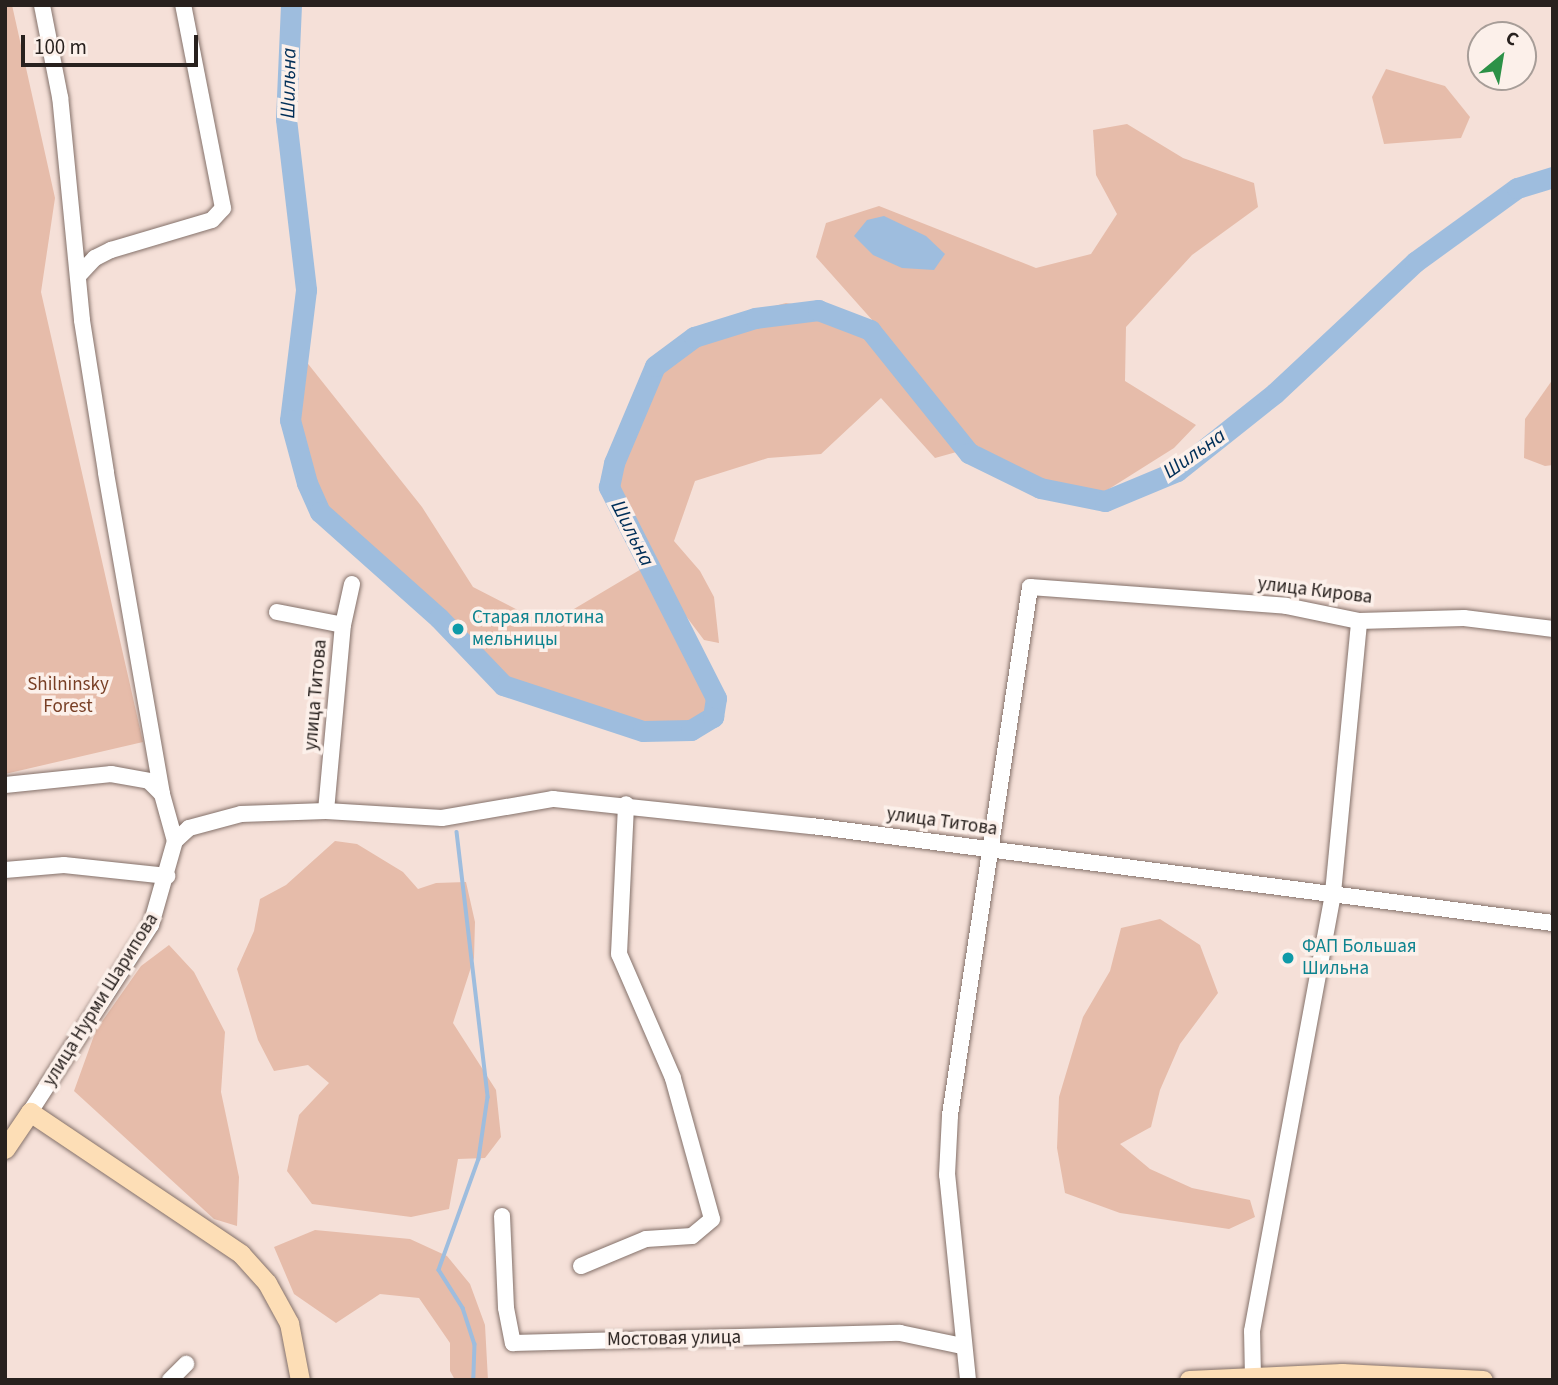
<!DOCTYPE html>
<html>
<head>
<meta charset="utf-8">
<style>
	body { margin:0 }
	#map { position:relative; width:1558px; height:1385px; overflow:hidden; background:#f5e0d8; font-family:"Source Sans 3",sans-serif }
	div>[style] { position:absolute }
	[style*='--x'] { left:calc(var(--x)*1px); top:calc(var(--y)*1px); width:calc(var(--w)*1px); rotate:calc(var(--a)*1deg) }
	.green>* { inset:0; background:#e6bcaa }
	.water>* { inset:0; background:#9ebdde }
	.stream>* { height:3.5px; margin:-1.75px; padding:0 1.75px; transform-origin:1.75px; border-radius:1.75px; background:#9ebdde }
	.river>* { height:21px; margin:-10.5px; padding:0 10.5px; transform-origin:10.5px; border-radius:10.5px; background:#9ebdde }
	.roads { filter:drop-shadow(0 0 2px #84716a) drop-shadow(0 0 2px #84716a) }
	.minor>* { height:16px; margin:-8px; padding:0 8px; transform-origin:8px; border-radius:8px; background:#fff }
	.major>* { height:19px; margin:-9.5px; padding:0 9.5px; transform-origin:9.5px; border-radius:9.5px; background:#fddeb6 }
	.dots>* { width:19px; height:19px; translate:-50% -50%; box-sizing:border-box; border:4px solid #fcf0ea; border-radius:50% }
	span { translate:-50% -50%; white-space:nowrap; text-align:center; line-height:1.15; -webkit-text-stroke:7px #fcf0ea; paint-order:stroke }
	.street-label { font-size:19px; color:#28211e }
	.culture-label { font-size:19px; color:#0d838f }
	.left { translate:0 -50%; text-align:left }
	.park-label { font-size:19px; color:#783f25 }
	.water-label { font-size:21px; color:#002f58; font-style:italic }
	.frame { position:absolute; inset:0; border:7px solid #28211e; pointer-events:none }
	.north { position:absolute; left:1467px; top:21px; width:70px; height:70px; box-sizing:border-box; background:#fcf0ea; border:2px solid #a79d98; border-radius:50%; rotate:30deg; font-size:19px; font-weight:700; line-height:28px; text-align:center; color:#28211e }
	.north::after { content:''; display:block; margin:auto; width:24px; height:32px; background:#2c9147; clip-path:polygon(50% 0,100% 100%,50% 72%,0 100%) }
	.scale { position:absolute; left:21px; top:35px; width:177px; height:32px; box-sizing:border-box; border:4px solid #28211e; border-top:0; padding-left:9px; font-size:21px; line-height:24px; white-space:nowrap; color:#28211e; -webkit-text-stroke:5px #fcf0ea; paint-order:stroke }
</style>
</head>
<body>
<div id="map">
	<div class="green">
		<i style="clip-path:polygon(5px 5px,12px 5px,55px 198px,41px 292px,143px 742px,5px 774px)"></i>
		<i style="clip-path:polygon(1386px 69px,1445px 86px,1470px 117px,1461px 138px,1384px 144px,1372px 97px)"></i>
		<i style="clip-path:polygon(1127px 124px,1183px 158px,1254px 183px,1258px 207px,1192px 255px,1126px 327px,1125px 381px,1196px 425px,1174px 448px,1093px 499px,1028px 483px,978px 446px,935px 458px,881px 398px,821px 454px,768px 458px,695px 481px,674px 541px,700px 571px,714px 597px,719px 643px,704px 640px,652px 571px,716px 698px,713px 717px,691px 730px,643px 731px,503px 685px,439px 618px,320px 512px,307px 483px,290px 420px,301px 355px,422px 507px,473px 587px,547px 625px,648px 565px,635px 560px,614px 463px,640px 379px,704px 324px,786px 303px,837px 311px,890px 340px,816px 257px,826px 223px,879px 206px,1036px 268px,1091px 254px,1117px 214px,1096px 175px,1093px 130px)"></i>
		<i style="clip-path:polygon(1553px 379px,1553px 465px,1545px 466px,1524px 458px,1525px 419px)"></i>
		<i style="clip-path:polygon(335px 841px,357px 844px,403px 872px,418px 889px,436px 883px,466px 882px,475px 922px,474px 958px,453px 1023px,496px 1090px,501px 1137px,485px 1158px,458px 1159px,449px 1209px,411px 1217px,312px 1204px,287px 1171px,299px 1115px,329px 1083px,308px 1065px,274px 1071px,258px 1040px,237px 969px,254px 931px,260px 899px,286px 885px)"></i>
		<i style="clip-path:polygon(1160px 919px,1200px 945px,1218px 993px,1180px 1044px,1160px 1090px,1151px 1127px,1120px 1144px,1150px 1169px,1192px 1188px,1250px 1200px,1255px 1217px,1229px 1229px,1120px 1213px,1065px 1193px,1057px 1148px,1059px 1097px,1083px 1017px,1110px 971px,1121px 928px)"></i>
		<i style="clip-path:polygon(169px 945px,194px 972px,225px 1032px,221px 1092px,239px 1177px,237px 1226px,214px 1219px,74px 1091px,96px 1030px,141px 966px)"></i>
		<i style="clip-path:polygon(315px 1230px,410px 1239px,447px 1256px,470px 1284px,485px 1325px,488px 1380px,455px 1380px,450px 1371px,450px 1343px,419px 1298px,380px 1294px,336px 1323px,294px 1294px,274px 1247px)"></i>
	</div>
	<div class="water">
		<i style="clip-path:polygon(884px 216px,926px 236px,945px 254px,934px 270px,902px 268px,873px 255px,854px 236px,867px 220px)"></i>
	</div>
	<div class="stream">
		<i style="--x:457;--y:832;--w:267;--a:83.3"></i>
		<i style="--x:488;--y:1097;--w:63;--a:98.3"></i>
		<i style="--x:479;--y:1159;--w:118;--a:109.8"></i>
		<i style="--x:439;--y:1270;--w:45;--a:57.7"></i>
		<i style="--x:463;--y:1308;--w:38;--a:72"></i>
		<i style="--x:475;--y:1344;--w:36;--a:92"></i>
	</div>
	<div class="river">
		<i style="--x:291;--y:5;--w:114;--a:92.5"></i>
		<i style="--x:286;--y:119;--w:172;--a:83.3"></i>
		<i style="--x:306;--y:290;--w:131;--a:97"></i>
		<i style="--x:290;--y:420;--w:65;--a:74.9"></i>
		<i style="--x:307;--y:483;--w:32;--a:66"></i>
		<i style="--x:320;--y:512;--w:159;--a:41.7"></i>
		<i style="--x:439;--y:618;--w:93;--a:46.3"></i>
		<i style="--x:503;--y:685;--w:147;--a:18.2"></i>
		<i style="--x:643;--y:731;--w:48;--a:-1.2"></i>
		<i style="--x:691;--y:730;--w:26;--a:-31"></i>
		<i style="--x:713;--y:717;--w:19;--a:-81"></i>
		<i style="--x:716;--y:698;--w:237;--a:-116.9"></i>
		<i style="--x:609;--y:487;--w:25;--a:-78"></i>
		<i style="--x:614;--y:463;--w:105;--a:-67.1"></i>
		<i style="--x:655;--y:366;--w:49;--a:-36.6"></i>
		<i style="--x:694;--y:337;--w:64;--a:-17.3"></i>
		<i style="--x:755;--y:318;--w:64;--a:-7.2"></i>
		<i style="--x:818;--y:310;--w:56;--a:21"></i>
		<i style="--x:870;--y:330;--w:158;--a:51.2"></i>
		<i style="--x:969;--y:453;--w:79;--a:26.2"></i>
		<i style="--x:1040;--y:488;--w:66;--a:11.3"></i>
		<i style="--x:1105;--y:501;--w:78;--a:-22.6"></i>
		<i style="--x:1177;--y:471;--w:125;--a:-38.5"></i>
		<i style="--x:1275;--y:393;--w:192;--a:-43.1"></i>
		<i style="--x:1415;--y:262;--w:126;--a:-36"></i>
		<i style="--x:1517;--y:188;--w:38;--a:-17"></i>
	</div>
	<div class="roads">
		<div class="minor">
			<i style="--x:78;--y:276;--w:25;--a:-47"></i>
			<i style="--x:95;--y:258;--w:18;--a:-27"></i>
			<i style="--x:111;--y:250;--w:105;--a:-16.5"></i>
			<i style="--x:212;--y:220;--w:16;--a:-47"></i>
			<i style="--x:223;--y:208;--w:207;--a:-101.1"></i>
			<i style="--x:277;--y:612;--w:67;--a:11.1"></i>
			<i style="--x:5;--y:785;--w:107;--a:-5.9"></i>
			<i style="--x:111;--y:774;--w:39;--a:10"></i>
			<i style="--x:149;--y:781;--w:18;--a:45"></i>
			<i style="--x:326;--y:811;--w:187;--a:-84.8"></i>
			<i style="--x:343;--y:625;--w:42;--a:-77.6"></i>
			<i style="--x:175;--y:841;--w:19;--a:-43"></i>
			<i style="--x:189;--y:828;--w:54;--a:-15.1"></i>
			<i style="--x:241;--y:814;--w:85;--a:-2"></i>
			<i style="--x:326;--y:811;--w:116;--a:3.5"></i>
			<i style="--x:442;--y:818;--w:113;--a:-9.7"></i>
			<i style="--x:553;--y:799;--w:260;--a:6"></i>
			<i style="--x:812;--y:826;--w:747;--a:7.46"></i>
			<i style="--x:5;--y:870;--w:59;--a:-4.8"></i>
			<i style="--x:64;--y:865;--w:104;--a:6.1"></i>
			<i style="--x:30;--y:1112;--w:223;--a:-57.1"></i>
			<i style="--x:151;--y:925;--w:87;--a:-74.1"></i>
			<i style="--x:175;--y:841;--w:49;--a:-105.5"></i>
			<i style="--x:162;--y:794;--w:327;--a:-99.9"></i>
			<i style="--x:106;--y:472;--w:154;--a:-99"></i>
			<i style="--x:82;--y:320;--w:224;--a:-95.6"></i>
			<i style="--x:60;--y:97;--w:94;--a:-101.1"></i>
			<i style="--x:502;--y:1216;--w:92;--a:87.5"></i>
			<i style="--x:506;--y:1308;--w:36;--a:79"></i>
			<i style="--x:513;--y:1343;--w:387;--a:-1.5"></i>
			<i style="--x:900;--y:1333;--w:63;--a:11.8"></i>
			<i style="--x:581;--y:1266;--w:70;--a:-22.6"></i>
			<i style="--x:646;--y:1239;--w:46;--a:-3.7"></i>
			<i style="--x:692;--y:1236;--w:26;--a:-40"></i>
			<i style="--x:712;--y:1219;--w:146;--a:-105.5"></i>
			<i style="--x:673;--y:1078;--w:135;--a:-113.5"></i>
			<i style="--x:619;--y:954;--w:150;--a:-87.3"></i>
			<i style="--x:1253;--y:1377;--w:46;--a:-91.2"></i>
			<i style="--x:1252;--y:1331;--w:445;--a:-79.5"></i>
			<i style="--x:1333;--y:893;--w:273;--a:-84.5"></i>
			<i style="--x:170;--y:1380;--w:23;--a:-45"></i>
			<i style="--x:968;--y:1380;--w:206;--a:-95.8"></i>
			<i style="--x:947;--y:1175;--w:60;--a:-87.1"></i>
			<i style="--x:950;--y:1115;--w:534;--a:-81.38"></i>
			<i style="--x:1030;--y:587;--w:257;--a:4.2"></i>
			<i style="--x:1286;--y:606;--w:75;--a:11.6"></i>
			<i style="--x:1359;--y:621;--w:105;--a:-1.6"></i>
			<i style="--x:1464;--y:618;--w:90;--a:7"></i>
		</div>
		<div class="major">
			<i style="--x:5;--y:1149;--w:45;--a:-56"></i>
			<i style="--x:30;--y:1112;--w:254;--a:33.9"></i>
			<i style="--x:241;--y:1254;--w:39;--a:48"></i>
			<i style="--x:267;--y:1283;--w:46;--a:61.2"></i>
			<i style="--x:289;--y:1323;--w:58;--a:79.1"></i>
			<i style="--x:1189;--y:1380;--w:153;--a:-2.6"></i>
			<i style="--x:1342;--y:1373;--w:141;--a:2.8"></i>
		</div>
	</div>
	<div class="dots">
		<i style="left:458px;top:629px;background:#0f9aa8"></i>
		<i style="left:1288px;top:958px;background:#0f9aa8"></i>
	</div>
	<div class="street-label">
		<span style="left:1315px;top:591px;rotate:7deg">улица Кирова</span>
		<span style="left:316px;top:695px;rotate:-85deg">улица Титова</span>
		<span style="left:942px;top:822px;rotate:8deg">улица Титова</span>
		<span style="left:101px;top:1000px;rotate:-58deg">улица Нурми Шарипова</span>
		<span style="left:674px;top:1339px;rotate:-1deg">Мостовая улица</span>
	</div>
	<div class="culture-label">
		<span class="left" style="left:472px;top:629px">Старая плотина<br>мельницы</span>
		<span class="left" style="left:1302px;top:958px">ФАП Большая<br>Шильна</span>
	</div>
	<div class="park-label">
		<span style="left:68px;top:696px">Shilninsky<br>Forest</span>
	</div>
	<div class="water-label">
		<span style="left:288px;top:83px;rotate:-89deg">Шильна</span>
		<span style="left:1194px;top:453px;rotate:-35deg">Шильна</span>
		<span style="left:633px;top:533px;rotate:63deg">Шильна</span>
	</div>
	<div class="frame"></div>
	<div class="north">С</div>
	<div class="scale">100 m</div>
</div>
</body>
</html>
